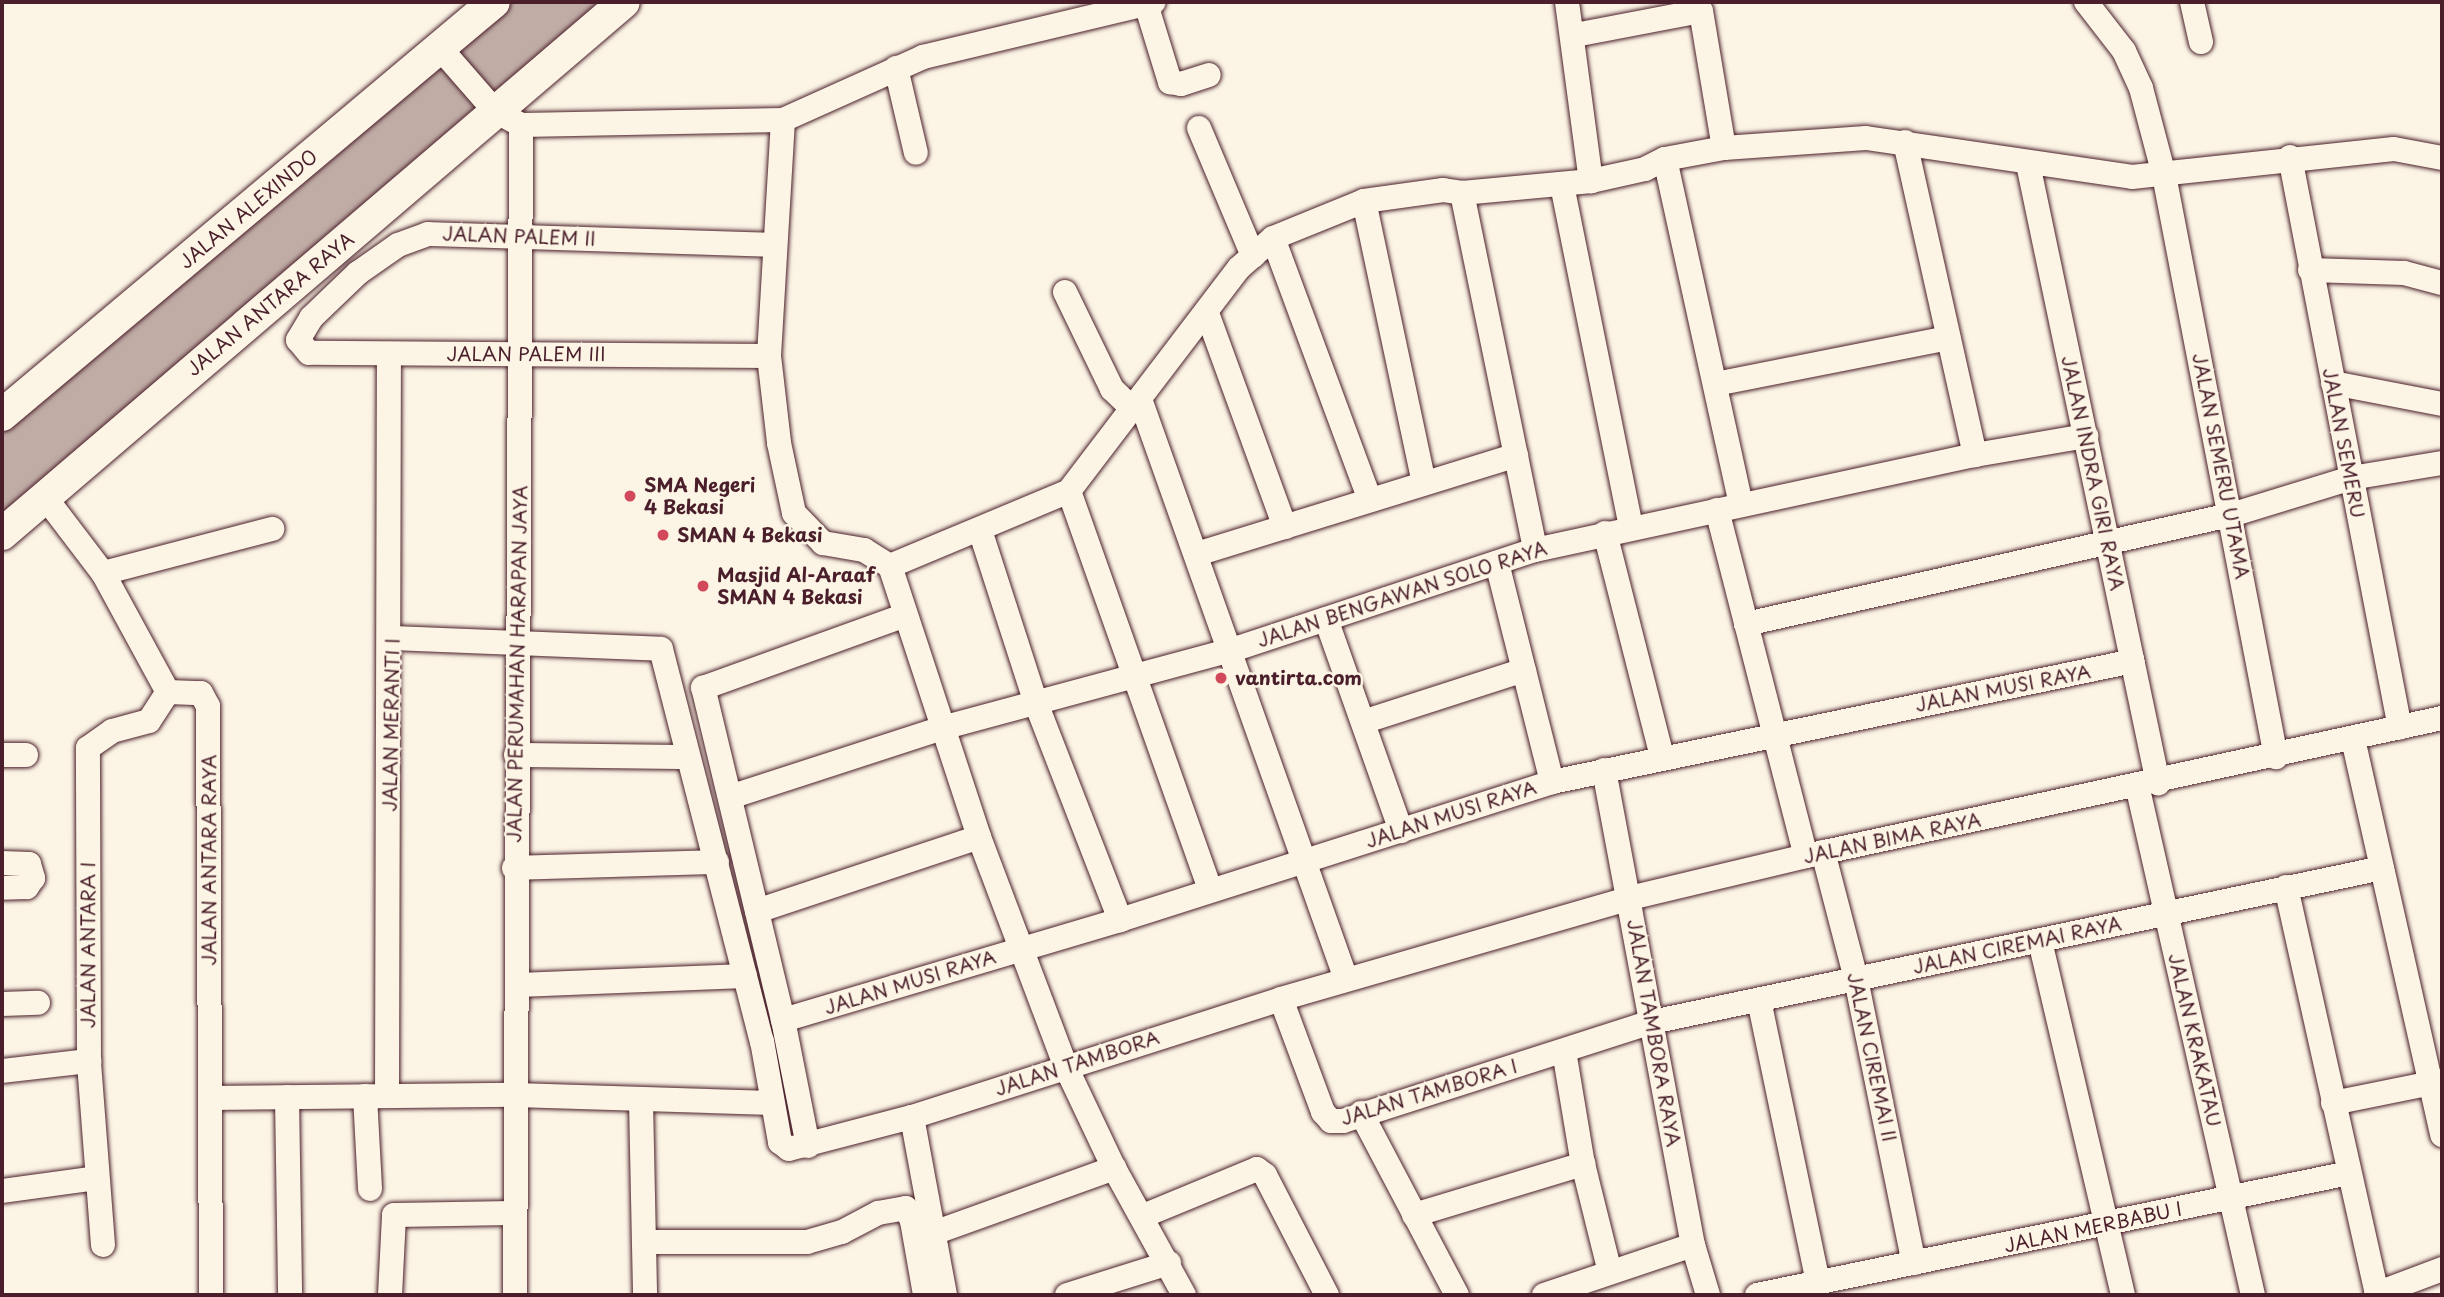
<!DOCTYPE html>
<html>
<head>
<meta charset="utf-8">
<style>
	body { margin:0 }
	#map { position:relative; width:2444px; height:1297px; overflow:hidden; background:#fcf5e5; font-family:"Playpen Sans",sans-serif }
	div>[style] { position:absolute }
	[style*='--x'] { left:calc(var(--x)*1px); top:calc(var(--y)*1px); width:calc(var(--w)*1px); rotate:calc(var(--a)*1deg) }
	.water>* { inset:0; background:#c0aca5 }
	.roads { filter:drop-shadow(0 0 2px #4a1f2b) drop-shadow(0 0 2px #4a1f2b) }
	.minor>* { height:24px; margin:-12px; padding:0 12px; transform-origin:12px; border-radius:12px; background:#fcf5e5 }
	.tertiary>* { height:32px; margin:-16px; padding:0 16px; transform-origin:16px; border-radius:16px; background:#fcf5e5 }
	.dots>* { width:19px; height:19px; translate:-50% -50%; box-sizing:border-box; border:4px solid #fcf5e5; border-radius:50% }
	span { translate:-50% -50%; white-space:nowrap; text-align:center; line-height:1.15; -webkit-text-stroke:5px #fcf5e5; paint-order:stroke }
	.street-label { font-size:19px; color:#4a1f2b }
	.poi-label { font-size:19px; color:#4a1f2b; font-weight:700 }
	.left { translate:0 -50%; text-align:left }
	.frame { position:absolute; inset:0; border:4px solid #4a1f2b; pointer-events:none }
</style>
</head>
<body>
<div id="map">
	<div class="water">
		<i style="clip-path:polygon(494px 2px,626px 2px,2px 533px,2px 416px)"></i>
	</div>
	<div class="roads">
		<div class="minor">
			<i style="--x:1567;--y:2;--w:181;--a:82.4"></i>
			<i style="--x:2086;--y:2;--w:62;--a:52.2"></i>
			<i style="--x:2124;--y:51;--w:41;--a:65.3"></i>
			<i style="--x:2141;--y:88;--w:90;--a:75.2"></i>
			<i style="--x:2164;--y:175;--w:593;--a:79.11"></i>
			<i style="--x:2192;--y:2;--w:41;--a:77.3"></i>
			<i style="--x:1146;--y:4;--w:82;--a:72.9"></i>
			<i style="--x:1170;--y:82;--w:11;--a:10"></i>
			<i style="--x:1181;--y:84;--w:29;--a:-18"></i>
			<i style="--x:1575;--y:35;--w:128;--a:-10.8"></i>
			<i style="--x:1701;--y:11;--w:139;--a:80.5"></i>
			<i style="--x:440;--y:48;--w:84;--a:48.9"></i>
			<i style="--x:495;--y:111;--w:30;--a:28"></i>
			<i style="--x:521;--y:125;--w:1170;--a:90.29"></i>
			<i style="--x:896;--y:68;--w:87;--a:76.8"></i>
			<i style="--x:783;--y:120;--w:236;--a:93.4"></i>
			<i style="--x:769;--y:356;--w:88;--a:83.4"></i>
			<i style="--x:779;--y:443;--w:72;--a:77.9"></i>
			<i style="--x:794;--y:513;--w:42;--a:46"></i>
			<i style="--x:823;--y:543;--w:42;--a:9.7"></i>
			<i style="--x:864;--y:550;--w:31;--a:32"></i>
			<i style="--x:521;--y:125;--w:262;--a:-1.1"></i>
			<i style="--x:783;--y:120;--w:154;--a:-24.2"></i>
			<i style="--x:923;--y:57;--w:237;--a:-13.4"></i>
			<i style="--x:1199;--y:128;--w:139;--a:67.1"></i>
			<i style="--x:1905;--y:142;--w:321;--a:77.4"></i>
			<i style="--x:2290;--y:157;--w:581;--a:79.1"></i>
			<i style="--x:1665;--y:159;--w:354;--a:77.6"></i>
			<i style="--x:2028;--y:164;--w:633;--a:78.14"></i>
			<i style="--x:1562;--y:185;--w:350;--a:78.6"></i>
			<i style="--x:1462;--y:193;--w:364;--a:78.4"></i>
			<i style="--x:1364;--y:201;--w:288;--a:78"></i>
			<i style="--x:1273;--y:238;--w:279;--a:69.7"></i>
			<i style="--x:2310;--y:270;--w:94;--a:1.8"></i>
			<i style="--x:2404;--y:273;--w:39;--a:15"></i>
			<i style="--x:1065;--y:292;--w:108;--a:64.1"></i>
			<i style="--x:1112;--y:389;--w:29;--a:44"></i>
			<i style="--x:1207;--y:313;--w:228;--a:70"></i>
			<i style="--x:769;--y:356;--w:460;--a:-179.6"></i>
			<i style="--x:309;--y:353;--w:17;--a:-130"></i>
			<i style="--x:298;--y:340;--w:26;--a:-59"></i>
			<i style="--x:311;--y:318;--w:65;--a:-43.8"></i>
			<i style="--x:358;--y:273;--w:49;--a:-35"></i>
			<i style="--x:398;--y:245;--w:32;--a:-20"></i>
			<i style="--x:428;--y:234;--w:345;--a:1.8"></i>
			<i style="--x:2333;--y:383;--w:111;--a:10.9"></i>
			<i style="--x:1716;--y:384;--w:237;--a:-11.2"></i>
			<i style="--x:1140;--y:399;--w:615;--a:70.45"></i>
			<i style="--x:1069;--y:491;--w:423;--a:70.5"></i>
			<i style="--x:45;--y:497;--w:96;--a:52.7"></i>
			<i style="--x:103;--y:573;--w:136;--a:61.4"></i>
			<i style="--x:168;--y:692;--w:33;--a:2"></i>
			<i style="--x:201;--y:693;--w:15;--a:62"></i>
			<i style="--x:208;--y:706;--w:589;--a:89.71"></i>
			<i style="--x:1717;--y:510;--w:357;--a:75.6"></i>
			<i style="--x:980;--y:530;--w:182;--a:72.1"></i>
			<i style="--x:1036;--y:703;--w:233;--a:68.8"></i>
			<i style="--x:1605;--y:533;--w:231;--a:75.7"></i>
			<i style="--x:1197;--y:554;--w:334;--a:-17.2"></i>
			<i style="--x:1497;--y:563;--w:226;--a:75.9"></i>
			<i style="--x:890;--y:566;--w:194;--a:-22.7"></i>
			<i style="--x:1069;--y:491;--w:280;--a:-52.7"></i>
			<i style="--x:1239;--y:268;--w:45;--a:-41.4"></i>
			<i style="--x:1273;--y:238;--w:98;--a:-22.1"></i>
			<i style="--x:1364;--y:201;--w:80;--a:-7.9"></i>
			<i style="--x:1443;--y:190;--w:19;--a:9"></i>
			<i style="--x:1462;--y:193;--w:130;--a:-5.3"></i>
			<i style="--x:1591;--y:181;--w:55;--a:-12.5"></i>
			<i style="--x:1645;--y:169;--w:22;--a:-27"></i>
			<i style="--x:1665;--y:159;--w:60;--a:-10.6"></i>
			<i style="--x:1724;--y:148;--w:142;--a:-4"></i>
			<i style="--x:1866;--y:138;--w:269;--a:8.3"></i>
			<i style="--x:2132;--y:177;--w:263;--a:-6.1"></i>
			<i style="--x:2394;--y:149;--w:49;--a:10.6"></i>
			<i style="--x:890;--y:566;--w:285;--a:71.8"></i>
			<i style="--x:979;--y:837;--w:244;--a:69.3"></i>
			<i style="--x:1065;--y:1065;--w:114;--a:64.6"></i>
			<i style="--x:1114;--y:1168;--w:145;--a:61.1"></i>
			<i style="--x:103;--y:573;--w:175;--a:-14.6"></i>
			<i style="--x:1326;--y:619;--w:225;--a:70.5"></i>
			<i style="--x:1746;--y:624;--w:497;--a:-12.7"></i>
			<i style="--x:2231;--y:515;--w:126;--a:-17.1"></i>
			<i style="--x:2351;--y:478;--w:92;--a:-9.4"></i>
			<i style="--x:392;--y:638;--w:269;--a:2.3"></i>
			<i style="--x:661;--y:649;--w:405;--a:75.6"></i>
			<i style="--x:762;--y:1041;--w:103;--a:79.9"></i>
			<i style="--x:780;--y:1142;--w:11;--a:38"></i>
			<i style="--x:789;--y:1149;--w:127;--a:-14.6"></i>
			<i style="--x:912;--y:1117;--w:387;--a:-17.7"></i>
			<i style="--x:1281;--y:999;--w:363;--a:-16.1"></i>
			<i style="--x:1630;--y:898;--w:181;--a:-13.4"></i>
			<i style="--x:1806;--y:856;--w:651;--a:-12.24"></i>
			<i style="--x:1363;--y:722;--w:169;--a:-17.9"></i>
			<i style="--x:2353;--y:739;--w:406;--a:77.3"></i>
			<i style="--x:2;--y:755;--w:24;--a:0"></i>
			<i style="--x:516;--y:755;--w:171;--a:0.7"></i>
			<i style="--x:1604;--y:770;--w:483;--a:79.4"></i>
			<i style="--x:1693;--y:1245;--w:52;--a:73.3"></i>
			<i style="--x:2137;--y:785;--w:523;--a:77.19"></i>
			<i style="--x:730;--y:797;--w:223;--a:-18"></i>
			<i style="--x:942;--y:728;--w:300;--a:-15.1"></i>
			<i style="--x:1232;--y:650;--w:319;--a:-18.3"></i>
			<i style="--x:1535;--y:550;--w:450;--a:-12.2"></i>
			<i style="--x:1975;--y:455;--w:113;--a:-9.7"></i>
			<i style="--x:1823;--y:852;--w:131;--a:75.4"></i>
			<i style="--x:1856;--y:979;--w:290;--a:78.5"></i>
			<i style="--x:2;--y:863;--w:27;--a:2"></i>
			<i style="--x:29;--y:864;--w:15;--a:74"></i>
			<i style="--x:33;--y:878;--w:11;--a:124"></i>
			<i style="--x:27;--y:887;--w:25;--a:178"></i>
			<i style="--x:514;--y:868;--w:203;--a:-1.7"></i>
			<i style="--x:2286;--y:887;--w:418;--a:77.4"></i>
			<i style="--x:757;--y:911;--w:234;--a:-18.4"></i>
			<i style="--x:2040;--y:941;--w:364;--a:76.8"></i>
			<i style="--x:518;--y:985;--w:227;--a:-2.3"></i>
			<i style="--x:1281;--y:999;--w:121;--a:69.6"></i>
			<i style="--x:1323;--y:1112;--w:12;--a:48"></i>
			<i style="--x:1331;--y:1121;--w:12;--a:0"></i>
			<i style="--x:1343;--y:1121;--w:324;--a:-17.8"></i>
			<i style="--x:1652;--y:1022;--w:746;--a:-11.91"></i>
			<i style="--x:1759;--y:1000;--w:289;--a:78.2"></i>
			<i style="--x:2;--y:1004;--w:36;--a:-2"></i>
			<i style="--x:783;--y:1020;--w:352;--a:-16.5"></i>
			<i style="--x:1120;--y:920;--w:454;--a:-17.7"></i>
			<i style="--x:1552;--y:782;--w:593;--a:-11.76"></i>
			<i style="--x:1564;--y:1051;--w:115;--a:80.5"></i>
			<i style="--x:1583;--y:1164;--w:111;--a:76"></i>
			<i style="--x:2;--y:1071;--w:88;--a:-6.6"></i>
			<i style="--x:365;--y:1096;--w:93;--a:86.9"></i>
			<i style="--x:387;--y:1096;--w:742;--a:-89.85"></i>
			<i style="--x:287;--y:1097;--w:198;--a:89.1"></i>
			<i style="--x:210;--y:1098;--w:305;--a:-0.6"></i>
			<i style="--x:515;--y:1095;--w:257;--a:1.8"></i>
			<i style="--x:641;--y:1101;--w:194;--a:88.8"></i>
			<i style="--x:2333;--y:1103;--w:111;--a:-11.4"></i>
			<i style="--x:1361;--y:1113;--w:206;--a:62.2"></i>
			<i style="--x:912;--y:1117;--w:181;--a:79.5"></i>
			<i style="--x:808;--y:1146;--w:128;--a:-101.2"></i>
			<i style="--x:783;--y:1020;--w:342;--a:-103.5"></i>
			<i style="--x:703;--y:688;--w:213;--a:-19.8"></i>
			<i style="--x:2;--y:1191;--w:96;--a:-7.8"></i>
			<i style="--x:1414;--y:1215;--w:177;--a:-16.8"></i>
			<i style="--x:1143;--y:1216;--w:123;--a:-22.4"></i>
			<i style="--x:1257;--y:1169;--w:10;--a:37"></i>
			<i style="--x:1265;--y:1175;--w:135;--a:62.7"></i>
			<i style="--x:931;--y:1234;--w:195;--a:-19.8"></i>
			<i style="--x:646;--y:1242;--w:161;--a:0"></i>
			<i style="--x:807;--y:1242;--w:36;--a:-16"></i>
			<i style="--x:842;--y:1232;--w:41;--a:-27.8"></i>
			<i style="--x:878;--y:1213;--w:28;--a:-10"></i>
			<i style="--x:906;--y:1208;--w:14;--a:65"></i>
			<i style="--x:912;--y:1221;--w:75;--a:80"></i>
			<i style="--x:103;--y:1245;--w:185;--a:-94.4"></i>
			<i style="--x:89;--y:1061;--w:313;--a:-90.2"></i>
			<i style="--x:88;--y:748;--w:29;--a:-35"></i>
			<i style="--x:112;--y:731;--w:38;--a:-15"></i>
			<i style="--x:149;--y:721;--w:35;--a:-57"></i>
			<i style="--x:2376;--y:1294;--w:71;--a:-20.7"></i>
			<i style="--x:390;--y:1295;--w:80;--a:-87.1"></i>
			<i style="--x:394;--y:1215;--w:120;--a:-1"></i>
			<i style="--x:1067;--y:1295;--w:107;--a:-17.4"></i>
			<i style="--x:1544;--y:1295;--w:157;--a:-18.6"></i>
			<i style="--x:1757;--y:1295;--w:604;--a:-11.64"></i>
		</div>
		<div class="tertiary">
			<i style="--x:2;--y:415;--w:642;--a:-40.01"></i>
			<i style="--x:2;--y:534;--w:818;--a:-40.54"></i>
		</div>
	</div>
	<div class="dots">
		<i style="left:630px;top:496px;background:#d1495b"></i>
		<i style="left:663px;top:535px;background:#d1495b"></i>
		<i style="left:703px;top:586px;background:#d1495b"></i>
		<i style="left:1221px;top:678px;background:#d1495b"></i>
	</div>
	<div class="street-label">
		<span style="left:248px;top:209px;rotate:-40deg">JALAN ALEXINDO</span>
		<span style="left:519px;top:236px;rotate:2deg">JALAN PALEM II</span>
		<span style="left:270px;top:304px;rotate:-40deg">JALAN ANTARA RAYA</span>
		<span style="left:526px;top:354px">JALAN PALEM III</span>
		<span style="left:2344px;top:443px;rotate:79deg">JALAN SEMERU</span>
		<span style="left:2221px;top:466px;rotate:79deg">JALAN SEMERU UTAMA</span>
		<span style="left:2093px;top:473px;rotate:78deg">JALAN INDRA GIRI RAYA</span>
		<span style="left:1402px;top:594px;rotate:-18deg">JALAN BENGAWAN SOLO RAYA</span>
		<span style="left:517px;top:664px;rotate:-89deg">JALAN PERUMAHAN HARAPAN JAYA</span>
		<span style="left:2003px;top:688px;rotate:-11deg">JALAN MUSI RAYA</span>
		<span style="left:391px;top:725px;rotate:-89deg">JALAN MERANTI I</span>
		<span style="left:1451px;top:814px;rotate:-18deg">JALAN MUSI RAYA</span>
		<span style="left:1892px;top:838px;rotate:-12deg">JALAN BIMA RAYA</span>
		<span style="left:209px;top:860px;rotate:-90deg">JALAN ANTARA RAYA</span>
		<span style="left:88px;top:945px;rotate:-90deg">JALAN ANTARA I</span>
		<span style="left:2017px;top:945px;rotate:-12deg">JALAN CIREMAI RAYA</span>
		<span style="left:910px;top:982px;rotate:-17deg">JALAN MUSI RAYA</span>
		<span style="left:1654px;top:1033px;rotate:80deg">JALAN TAMBORA RAYA</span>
		<span style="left:2195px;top:1040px;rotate:77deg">JALAN KRAKATAU</span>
		<span style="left:1872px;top:1057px;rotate:78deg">JALAN CIREMAI II</span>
		<span style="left:1077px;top:1063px;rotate:-18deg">JALAN TAMBORA</span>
		<span style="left:1429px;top:1092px;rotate:-17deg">JALAN TAMBORA I</span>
		<span style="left:2093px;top:1227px;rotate:-12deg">JALAN MERBABU I</span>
	</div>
	<div class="poi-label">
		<span class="left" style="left:644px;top:496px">SMA Negeri<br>4 Bekasi</span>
		<span class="left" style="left:677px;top:535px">SMAN 4 Bekasi</span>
		<span class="left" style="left:717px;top:586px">Masjid Al-Araaf<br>SMAN 4 Bekasi</span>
		<span class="left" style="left:1235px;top:678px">vantirta.com</span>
	</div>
	<div class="frame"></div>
</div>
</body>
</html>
